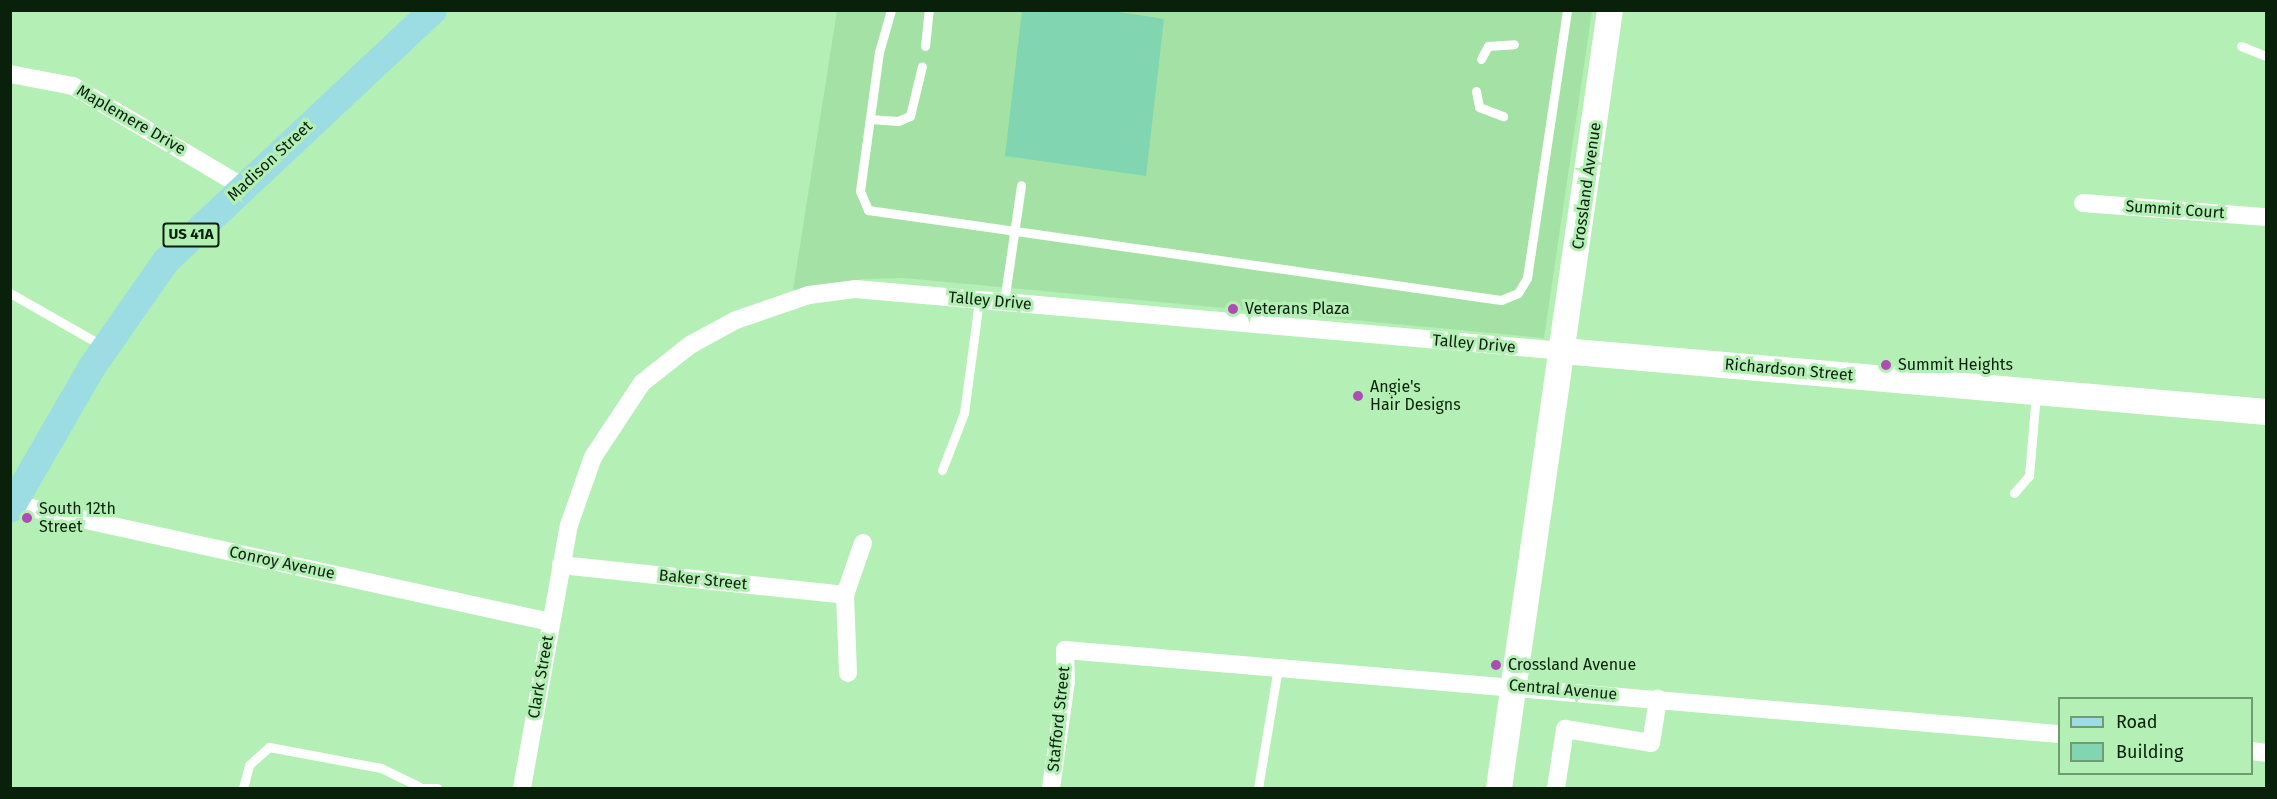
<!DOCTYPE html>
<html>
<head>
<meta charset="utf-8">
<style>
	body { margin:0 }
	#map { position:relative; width:2277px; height:799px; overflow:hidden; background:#b4efb5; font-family:"Fira Sans",sans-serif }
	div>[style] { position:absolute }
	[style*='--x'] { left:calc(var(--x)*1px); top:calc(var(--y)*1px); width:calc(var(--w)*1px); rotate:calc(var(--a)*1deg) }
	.built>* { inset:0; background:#a3e2a4 }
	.building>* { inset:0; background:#81d5b1 }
	.lane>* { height:9px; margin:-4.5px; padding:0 4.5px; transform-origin:4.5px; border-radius:4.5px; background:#fff }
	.street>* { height:18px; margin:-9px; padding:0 9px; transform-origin:9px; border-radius:9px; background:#fff }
	.secondary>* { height:26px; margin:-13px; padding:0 13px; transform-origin:13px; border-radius:13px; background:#fff }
	.primary>* { height:28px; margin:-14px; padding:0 14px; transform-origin:14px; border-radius:14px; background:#9cdde3 }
	.dots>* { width:16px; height:16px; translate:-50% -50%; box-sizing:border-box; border:3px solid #b4efb5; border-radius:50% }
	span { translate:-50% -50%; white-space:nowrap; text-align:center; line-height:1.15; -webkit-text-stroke:6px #b4efb5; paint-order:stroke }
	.shield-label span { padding:2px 4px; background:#b4efb5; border:2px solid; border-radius:4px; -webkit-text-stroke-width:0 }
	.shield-label { font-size:15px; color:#09200b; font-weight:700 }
	.street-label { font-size:16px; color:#09200b }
	.poi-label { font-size:16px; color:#09200b }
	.left { translate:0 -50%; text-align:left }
	.frame { position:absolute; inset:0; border:12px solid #09200b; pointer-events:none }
	.legend { position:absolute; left:2058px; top:697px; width:195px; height:78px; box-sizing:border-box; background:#b4efb5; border:2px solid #709c71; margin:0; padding:8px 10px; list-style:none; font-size:18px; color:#09200b }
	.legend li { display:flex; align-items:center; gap:12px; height:30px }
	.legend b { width:30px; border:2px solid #709c71 }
</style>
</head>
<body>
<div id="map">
	<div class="built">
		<i style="clip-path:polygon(837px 11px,1592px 11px,1544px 338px,904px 278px,863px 279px,793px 290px)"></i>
	</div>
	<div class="building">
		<i style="clip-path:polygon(1022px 10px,1106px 10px,1164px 19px,1146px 176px,1005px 156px)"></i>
	</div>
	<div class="lane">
		<i style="--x:891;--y:10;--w:44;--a:105.9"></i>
		<i style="--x:879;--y:52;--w:140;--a:97.8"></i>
		<i style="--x:860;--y:191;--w:21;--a:67"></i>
		<i style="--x:868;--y:210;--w:639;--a:8.09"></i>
		<i style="--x:1501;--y:300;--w:18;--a:-22"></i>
		<i style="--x:1518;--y:293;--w:17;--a:-59"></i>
		<i style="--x:1527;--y:278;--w:271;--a:-81.5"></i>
		<i style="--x:925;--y:46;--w:36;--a:-84"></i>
		<i style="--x:2241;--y:46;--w:27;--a:22"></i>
		<i style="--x:1481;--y:59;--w:15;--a:-62"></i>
		<i style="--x:1488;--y:46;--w:26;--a:-4"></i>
		<i style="--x:1476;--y:91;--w:16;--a:79"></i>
		<i style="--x:1479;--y:107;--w:26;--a:21"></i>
		<i style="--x:870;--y:119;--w:28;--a:4"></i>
		<i style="--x:898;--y:121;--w:13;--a:-23"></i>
		<i style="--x:910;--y:116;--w:51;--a:-76.5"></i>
		<i style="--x:10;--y:293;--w:107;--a:29.7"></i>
		<i style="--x:1004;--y:302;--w:118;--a:-81.7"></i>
		<i style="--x:942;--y:470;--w:61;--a:-68.9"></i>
		<i style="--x:964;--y:413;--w:114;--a:-82.4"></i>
		<i style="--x:2014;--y:493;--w:23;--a:-49"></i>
		<i style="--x:2029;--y:476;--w:83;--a:-85.2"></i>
		<i style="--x:243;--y:788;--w:24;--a:-75"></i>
		<i style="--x:249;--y:765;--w:27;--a:-42"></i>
		<i style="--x:269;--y:747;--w:114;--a:10.6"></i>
		<i style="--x:381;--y:768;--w:41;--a:25.9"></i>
		<i style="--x:418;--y:788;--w:19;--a:0"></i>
		<i style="--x:1258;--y:788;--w:123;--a:-80.6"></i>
	</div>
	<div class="street">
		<i style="--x:10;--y:74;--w:64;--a:10.8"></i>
		<i style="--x:73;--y:86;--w:198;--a:30.7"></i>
		<i style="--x:2083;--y:203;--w:184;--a:4.4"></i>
		<i style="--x:13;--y:504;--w:550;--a:12.39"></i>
		<i style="--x:561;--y:565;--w:286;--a:6"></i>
		<i style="--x:848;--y:673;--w:78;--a:-92.2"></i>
		<i style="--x:845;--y:595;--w:55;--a:-70.9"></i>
		<i style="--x:2252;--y:751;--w:14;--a:8"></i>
		<i style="--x:522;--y:788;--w:267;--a:-79.9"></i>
		<i style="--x:569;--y:525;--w:72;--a:-70.6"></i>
		<i style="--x:593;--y:457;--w:89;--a:-56.5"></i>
		<i style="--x:642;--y:383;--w:61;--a:-38.4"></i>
		<i style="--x:690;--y:345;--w:52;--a:-28.5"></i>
		<i style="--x:736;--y:320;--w:77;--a:-18.9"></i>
		<i style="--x:809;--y:295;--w:46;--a:-7.4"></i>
		<i style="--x:855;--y:289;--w:711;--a:5"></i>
		<i style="--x:1051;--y:788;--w:108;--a:-82"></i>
		<i style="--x:1066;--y:681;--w:31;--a:-92"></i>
		<i style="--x:1065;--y:650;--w:999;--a:4.83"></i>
		<i style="--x:1556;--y:788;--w:60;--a:-81.3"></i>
		<i style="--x:1565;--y:729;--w:87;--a:9.2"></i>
		<i style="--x:1651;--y:743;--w:45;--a:-81"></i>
	</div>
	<div class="secondary">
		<i style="--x:1563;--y:351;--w:706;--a:4.96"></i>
		<i style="--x:1499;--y:788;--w:786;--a:-81.88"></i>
	</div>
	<div class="primary">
		<i style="--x:10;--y:509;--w:164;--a:-60"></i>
		<i style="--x:92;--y:367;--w:129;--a:-55.1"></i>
		<i style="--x:166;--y:261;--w:366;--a:-43.2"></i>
	</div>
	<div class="dots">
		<i style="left:1233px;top:309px;background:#ad4cb3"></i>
		<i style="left:1886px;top:365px;background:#ad4cb3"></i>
		<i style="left:1358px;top:396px;background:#ad4cb3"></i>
		<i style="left:27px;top:518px;background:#ad4cb3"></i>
		<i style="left:1496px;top:665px;background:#ad4cb3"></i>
	</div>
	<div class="shield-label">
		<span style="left:191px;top:235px">US 41A</span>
	</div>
	<div class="street-label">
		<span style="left:131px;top:120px;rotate:30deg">Maplemere Drive</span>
		<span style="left:270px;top:161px;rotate:-43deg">Madison Street</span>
		<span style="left:1587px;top:186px;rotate:-82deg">Crossland Avenue</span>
		<span style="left:2175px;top:210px;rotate:4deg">Summit Court</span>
		<span style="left:990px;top:301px;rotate:5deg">Talley Drive</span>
		<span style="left:1474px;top:344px;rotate:5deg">Talley Drive</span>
		<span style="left:1789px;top:370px;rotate:5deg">Richardson Street</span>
		<span style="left:282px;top:563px;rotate:12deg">Conroy Avenue</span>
		<span style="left:703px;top:580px;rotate:6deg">Baker Street</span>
		<span style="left:541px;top:677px;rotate:-80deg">Clark Street</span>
		<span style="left:1563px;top:690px;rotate:5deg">Central Avenue</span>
		<span style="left:1059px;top:719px;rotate:-84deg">Stafford Street</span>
	</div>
	<div class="poi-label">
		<span class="left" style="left:1245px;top:309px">Veterans Plaza</span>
		<span class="left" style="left:1898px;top:365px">Summit Heights</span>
		<span class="left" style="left:1370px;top:396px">Angie's<br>Hair Designs</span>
		<span class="left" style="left:39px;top:518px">South 12th<br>Street</span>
		<span class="left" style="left:1508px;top:665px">Crossland Avenue</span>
	</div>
	<div class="frame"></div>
	<ul class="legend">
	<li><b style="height:8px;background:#9cdde3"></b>Road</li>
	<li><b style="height:16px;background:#81d5b1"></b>Building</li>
	</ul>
</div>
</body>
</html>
